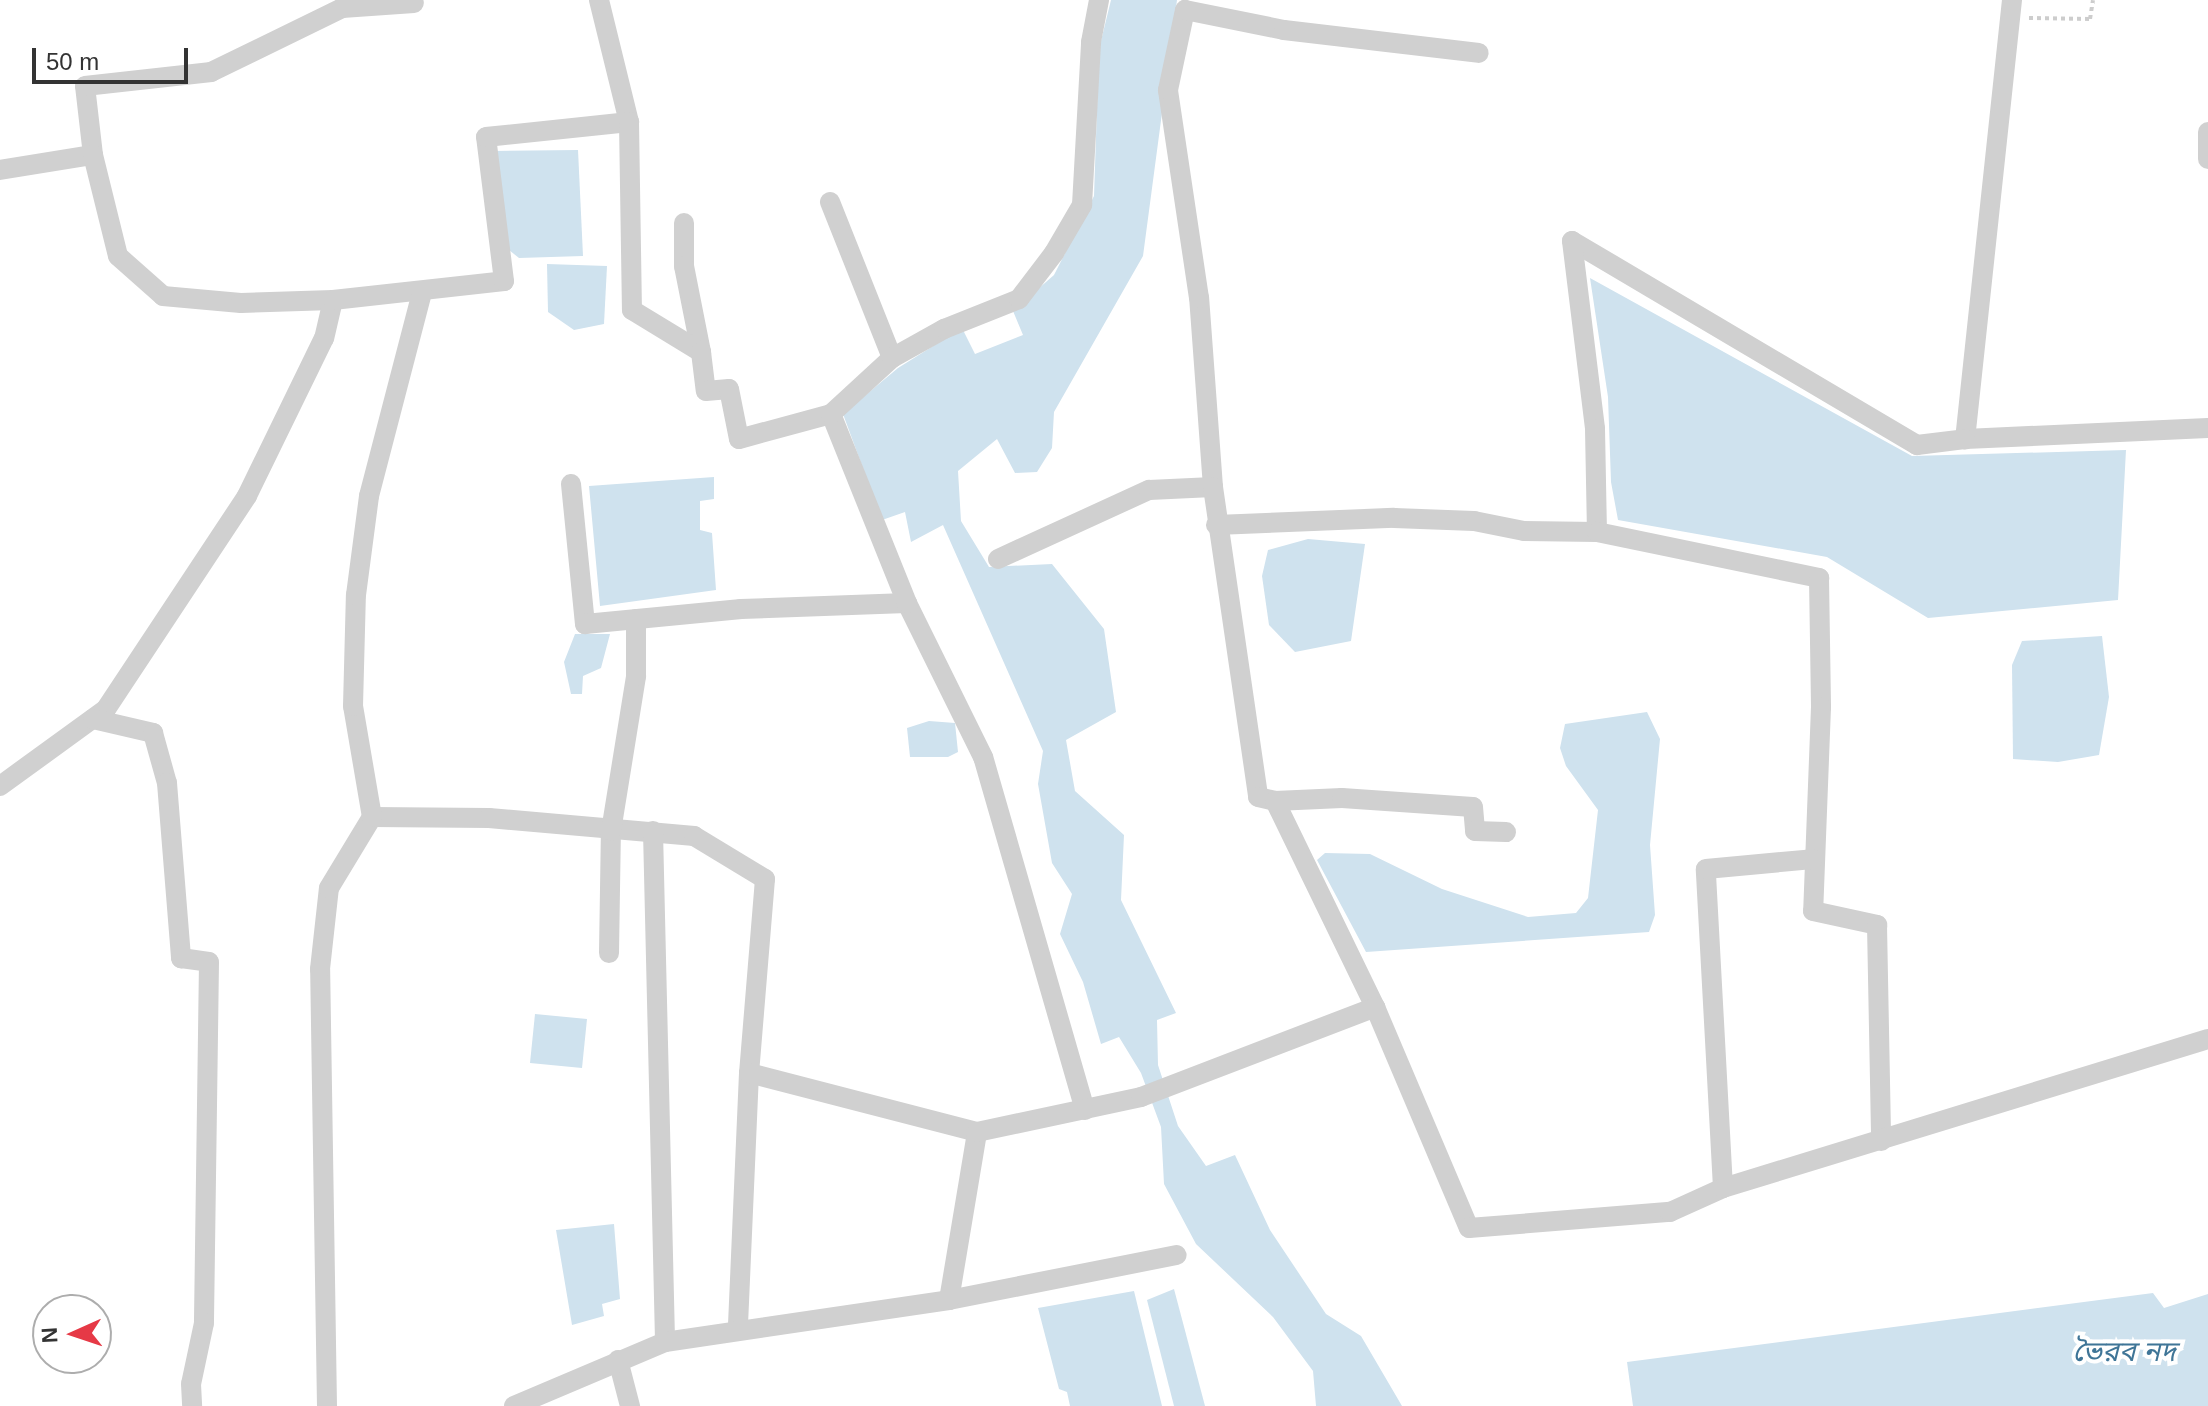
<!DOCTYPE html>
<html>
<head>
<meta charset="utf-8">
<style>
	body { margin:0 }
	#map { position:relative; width:2208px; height:1406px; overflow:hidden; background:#fff; font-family:Arial,"Noto Sans Bengali",sans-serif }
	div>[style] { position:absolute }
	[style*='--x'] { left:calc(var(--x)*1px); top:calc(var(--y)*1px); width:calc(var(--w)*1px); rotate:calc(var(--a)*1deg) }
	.water>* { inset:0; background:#cfe2ee }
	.path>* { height:4px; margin-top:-2px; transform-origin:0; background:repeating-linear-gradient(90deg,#cdcdcd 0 4px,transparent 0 8px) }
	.street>* { height:20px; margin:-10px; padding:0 10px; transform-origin:10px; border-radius:10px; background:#d0d0d0 }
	span { translate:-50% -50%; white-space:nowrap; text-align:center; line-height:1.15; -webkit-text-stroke:8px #fff; paint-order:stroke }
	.water-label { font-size:28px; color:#3f7597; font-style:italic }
	.north { position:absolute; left:32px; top:1294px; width:80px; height:80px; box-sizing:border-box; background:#fff; border:2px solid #adadad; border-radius:50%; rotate:267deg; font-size:22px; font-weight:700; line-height:32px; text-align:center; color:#333 }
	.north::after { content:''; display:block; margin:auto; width:28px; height:36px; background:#e63946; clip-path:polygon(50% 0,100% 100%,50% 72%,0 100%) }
	.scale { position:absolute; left:32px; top:48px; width:156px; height:36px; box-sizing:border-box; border:4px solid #333; border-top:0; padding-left:10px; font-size:24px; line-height:28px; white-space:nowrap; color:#333; -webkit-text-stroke:6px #fff; paint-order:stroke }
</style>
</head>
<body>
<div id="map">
	<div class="water">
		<i style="clip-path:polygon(1111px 0,1177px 0,1143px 256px,1054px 412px,1052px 448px,1037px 472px,1015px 473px,997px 439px,958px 471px,961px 521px,989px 567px,1052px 564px,1104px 629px,1116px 712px,1066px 740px,1075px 791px,1124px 835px,1121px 900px,1176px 1013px,1157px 1020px,1158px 1065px,1178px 1126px,1206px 1166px,1235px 1155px,1270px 1230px,1326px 1314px,1361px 1336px,1402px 1406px,1316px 1406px,1313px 1371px,1273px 1317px,1196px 1244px,1164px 1184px,1161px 1127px,1141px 1073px,1119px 1037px,1101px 1044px,1083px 982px,1060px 934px,1072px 894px,1052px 863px,1038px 784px,1043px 751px,943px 525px,911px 542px,905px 512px,882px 520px,843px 414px,898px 368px,962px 328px,975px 354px,1023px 335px,1013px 311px,1054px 275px,1094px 196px,1099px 49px)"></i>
		<i style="clip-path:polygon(578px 150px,583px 256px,519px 258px,509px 250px,494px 151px)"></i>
		<i style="clip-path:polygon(547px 264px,607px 266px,604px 324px,574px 330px,548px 312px)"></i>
		<i style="clip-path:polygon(1590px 278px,1912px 456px,2126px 450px,2118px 600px,1928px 618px,1827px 557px,1618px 520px,1611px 482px,1608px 397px)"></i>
		<i style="clip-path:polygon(714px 477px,714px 499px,700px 501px,700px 530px,712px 533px,716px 590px,600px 606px,589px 486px)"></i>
		<i style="clip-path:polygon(1308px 539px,1365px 544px,1351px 641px,1295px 652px,1269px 625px,1262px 576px,1268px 550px)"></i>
		<i style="clip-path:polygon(575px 634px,610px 634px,601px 668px,583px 676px,582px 694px,571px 694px,564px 662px)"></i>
		<i style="clip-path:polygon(2102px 636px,2109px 697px,2099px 755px,2058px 762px,2013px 759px,2012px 665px,2022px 641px)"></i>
		<i style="clip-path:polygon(1647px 712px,1660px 739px,1650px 845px,1655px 915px,1649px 932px,1366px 952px,1317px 860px,1325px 853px,1370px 854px,1442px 889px,1528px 917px,1576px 913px,1588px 898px,1598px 810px,1566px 766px,1560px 748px,1565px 724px)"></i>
		<i style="clip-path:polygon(929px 721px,955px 723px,958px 752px,948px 757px,910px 757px,907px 728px)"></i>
		<i style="clip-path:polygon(535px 1014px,587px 1019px,582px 1068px,530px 1063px)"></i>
		<i style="clip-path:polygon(614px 1224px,620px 1299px,602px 1304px,604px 1316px,572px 1325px,556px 1230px)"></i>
		<i style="clip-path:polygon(1174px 1289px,1205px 1406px,1174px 1406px,1147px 1300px)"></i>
		<i style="clip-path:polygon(1134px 1291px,1162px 1406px,1070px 1406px,1067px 1392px,1059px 1389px,1038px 1308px)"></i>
		<i style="clip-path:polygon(2153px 1293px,2164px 1308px,2208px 1294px,2208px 1406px,1633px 1406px,1627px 1362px)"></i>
	</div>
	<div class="path">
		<i style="--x:2029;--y:18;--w:61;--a:0.9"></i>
		<i style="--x:2090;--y:19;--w:19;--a:-81"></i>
	</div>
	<div class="street">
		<i style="--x:599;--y:0;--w:126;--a:76.2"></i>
		<i style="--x:2012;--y:0;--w:442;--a:96.1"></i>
		<i style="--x:1965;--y:439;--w:243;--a:-2.6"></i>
		<i style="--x:2208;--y:132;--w:27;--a:90"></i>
		<i style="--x:93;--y:155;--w:69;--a:-96.6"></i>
		<i style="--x:85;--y:86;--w:127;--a:-6.3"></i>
		<i style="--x:211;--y:72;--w:146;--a:-26"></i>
		<i style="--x:342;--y:8;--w:72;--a:-4"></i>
		<i style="--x:0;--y:170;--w:94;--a:-9.2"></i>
		<i style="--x:93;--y:155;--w:104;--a:76.1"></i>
		<i style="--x:118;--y:256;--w:60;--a:41.6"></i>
		<i style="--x:163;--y:296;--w:78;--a:5.1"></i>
		<i style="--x:241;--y:303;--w:92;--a:-1.9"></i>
		<i style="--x:333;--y:300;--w:39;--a:103"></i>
		<i style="--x:324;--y:338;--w:176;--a:116"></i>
		<i style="--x:247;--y:496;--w:255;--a:123.5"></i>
		<i style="--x:106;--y:709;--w:131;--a:144"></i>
		<i style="--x:830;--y:202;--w:168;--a:68.3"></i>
		<i style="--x:684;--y:223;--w:43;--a:90"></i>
		<i style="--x:684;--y:266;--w:88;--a:78.8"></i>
		<i style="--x:1572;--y:241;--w:401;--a:30.6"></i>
		<i style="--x:1917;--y:445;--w:48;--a:-7.1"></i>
		<i style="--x:1572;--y:241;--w:189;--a:83"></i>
		<i style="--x:1595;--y:429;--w:103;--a:88.9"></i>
		<i style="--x:333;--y:300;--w:172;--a:-6.3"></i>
		<i style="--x:504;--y:281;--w:145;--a:-97.1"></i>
		<i style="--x:486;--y:137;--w:144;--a:-6"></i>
		<i style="--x:629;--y:122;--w:188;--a:89.1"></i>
		<i style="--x:632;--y:310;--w:81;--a:31.3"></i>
		<i style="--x:701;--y:352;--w:39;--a:83"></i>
		<i style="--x:706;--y:391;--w:23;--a:-5"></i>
		<i style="--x:729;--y:389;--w:51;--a:78.7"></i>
		<i style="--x:739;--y:439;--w:95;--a:-15.2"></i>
		<i style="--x:571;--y:484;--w:141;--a:84.3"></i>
		<i style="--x:585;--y:624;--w:157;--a:-5.5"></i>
		<i style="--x:741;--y:609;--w:166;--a:-2.1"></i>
		<i style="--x:1213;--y:487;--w:190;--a:-94.2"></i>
		<i style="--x:1199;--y:298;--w:210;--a:-98.5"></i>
		<i style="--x:1168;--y:90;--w:82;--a:-78"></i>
		<i style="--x:1185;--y:10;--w:101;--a:11.4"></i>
		<i style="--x:1284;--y:30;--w:196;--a:6.7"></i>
		<i style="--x:1216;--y:525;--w:178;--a:-2.3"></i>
		<i style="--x:1394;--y:518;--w:80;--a:2.1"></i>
		<i style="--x:1474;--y:521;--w:51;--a:11.3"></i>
		<i style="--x:1524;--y:531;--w:73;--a:0.8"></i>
		<i style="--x:1597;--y:532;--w:227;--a:11.7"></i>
		<i style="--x:1819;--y:578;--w:129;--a:89.1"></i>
		<i style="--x:1821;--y:707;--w:204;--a:92.2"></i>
		<i style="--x:1813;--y:911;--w:66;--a:12.3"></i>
		<i style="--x:1877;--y:925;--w:216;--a:88.9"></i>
		<i style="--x:998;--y:559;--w:166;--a:-24.6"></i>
		<i style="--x:1149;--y:490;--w:64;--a:-2.7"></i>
		<i style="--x:1213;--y:487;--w:313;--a:81.7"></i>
		<i style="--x:1258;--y:797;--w:17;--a:13"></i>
		<i style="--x:1275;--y:801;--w:229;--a:64.1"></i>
		<i style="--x:93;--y:719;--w:62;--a:13.1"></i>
		<i style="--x:153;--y:733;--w:52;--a:74.4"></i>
		<i style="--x:167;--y:783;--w:176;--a:85.4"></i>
		<i style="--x:181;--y:958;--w:28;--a:8"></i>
		<i style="--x:209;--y:962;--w:361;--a:90.8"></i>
		<i style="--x:204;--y:1323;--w:62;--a:102"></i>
		<i style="--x:191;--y:1384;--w:22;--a:87"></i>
		<i style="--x:1275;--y:801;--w:67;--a:-2.6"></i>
		<i style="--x:1342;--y:798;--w:131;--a:3.9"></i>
		<i style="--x:1473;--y:807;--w:24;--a:85"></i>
		<i style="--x:1475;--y:831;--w:31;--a:2"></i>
		<i style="--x:372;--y:817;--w:117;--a:0.5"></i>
		<i style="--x:489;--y:818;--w:206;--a:5"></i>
		<i style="--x:694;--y:836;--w:83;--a:31.2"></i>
		<i style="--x:765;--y:879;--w:195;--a:94.7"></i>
		<i style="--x:749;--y:1073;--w:255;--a:92.5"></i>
		<i style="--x:653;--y:831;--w:511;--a:88.65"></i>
		<i style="--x:609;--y:953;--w:122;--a:-89.1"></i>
		<i style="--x:611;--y:831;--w:157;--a:-80.8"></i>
		<i style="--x:636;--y:676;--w:57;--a:-90"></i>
		<i style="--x:749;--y:1073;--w:236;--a:14.5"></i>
		<i style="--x:1085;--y:1110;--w:367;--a:-106.1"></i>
		<i style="--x:983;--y:757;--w:172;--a:-116.3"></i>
		<i style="--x:907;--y:603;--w:204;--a:-111.9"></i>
		<i style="--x:831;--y:414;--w:83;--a:-42.6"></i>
		<i style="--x:892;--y:358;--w:60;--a:-29.1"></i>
		<i style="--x:944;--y:329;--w:81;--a:-21.8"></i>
		<i style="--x:1019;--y:299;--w:58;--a:-52.7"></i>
		<i style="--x:1054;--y:253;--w:56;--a:-59.7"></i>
		<i style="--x:1082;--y:205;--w:163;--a:-86.8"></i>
		<i style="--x:1091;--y:42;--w:43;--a:-79.2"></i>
		<i style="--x:1723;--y:1188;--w:319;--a:-93.1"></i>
		<i style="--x:1706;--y:869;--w:107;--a:-5.3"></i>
		<i style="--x:949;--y:1300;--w:232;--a:-11.2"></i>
		<i style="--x:618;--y:1360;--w:48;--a:75.4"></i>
		<i style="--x:327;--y:1406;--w:437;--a:-90.9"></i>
		<i style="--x:320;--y:969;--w:81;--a:-83.7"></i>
		<i style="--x:329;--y:888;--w:83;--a:-58.8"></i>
		<i style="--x:372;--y:817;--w:113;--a:-99.7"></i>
		<i style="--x:353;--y:706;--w:111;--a:-88.5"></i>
		<i style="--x:356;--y:595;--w:100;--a:-82.5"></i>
		<i style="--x:369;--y:496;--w:211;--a:-75.4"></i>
		<i style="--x:514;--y:1406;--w:164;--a:-23"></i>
		<i style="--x:665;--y:1342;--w:287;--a:-8.4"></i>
		<i style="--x:949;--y:1300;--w:170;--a:-80.5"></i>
		<i style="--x:977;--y:1132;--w:168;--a:-12"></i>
		<i style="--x:1141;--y:1097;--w:251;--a:-21"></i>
		<i style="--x:1375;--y:1007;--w:240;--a:67"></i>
		<i style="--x:1469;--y:1228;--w:202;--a:-4.6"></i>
		<i style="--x:1670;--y:1212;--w:58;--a:-24.4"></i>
		<i style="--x:1723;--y:1188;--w:507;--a:-17.08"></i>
	</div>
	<div class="water-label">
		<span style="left:2124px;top:1352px">ভৈরব নদ</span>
	</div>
	<div class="north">N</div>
	<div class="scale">50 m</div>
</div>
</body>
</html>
